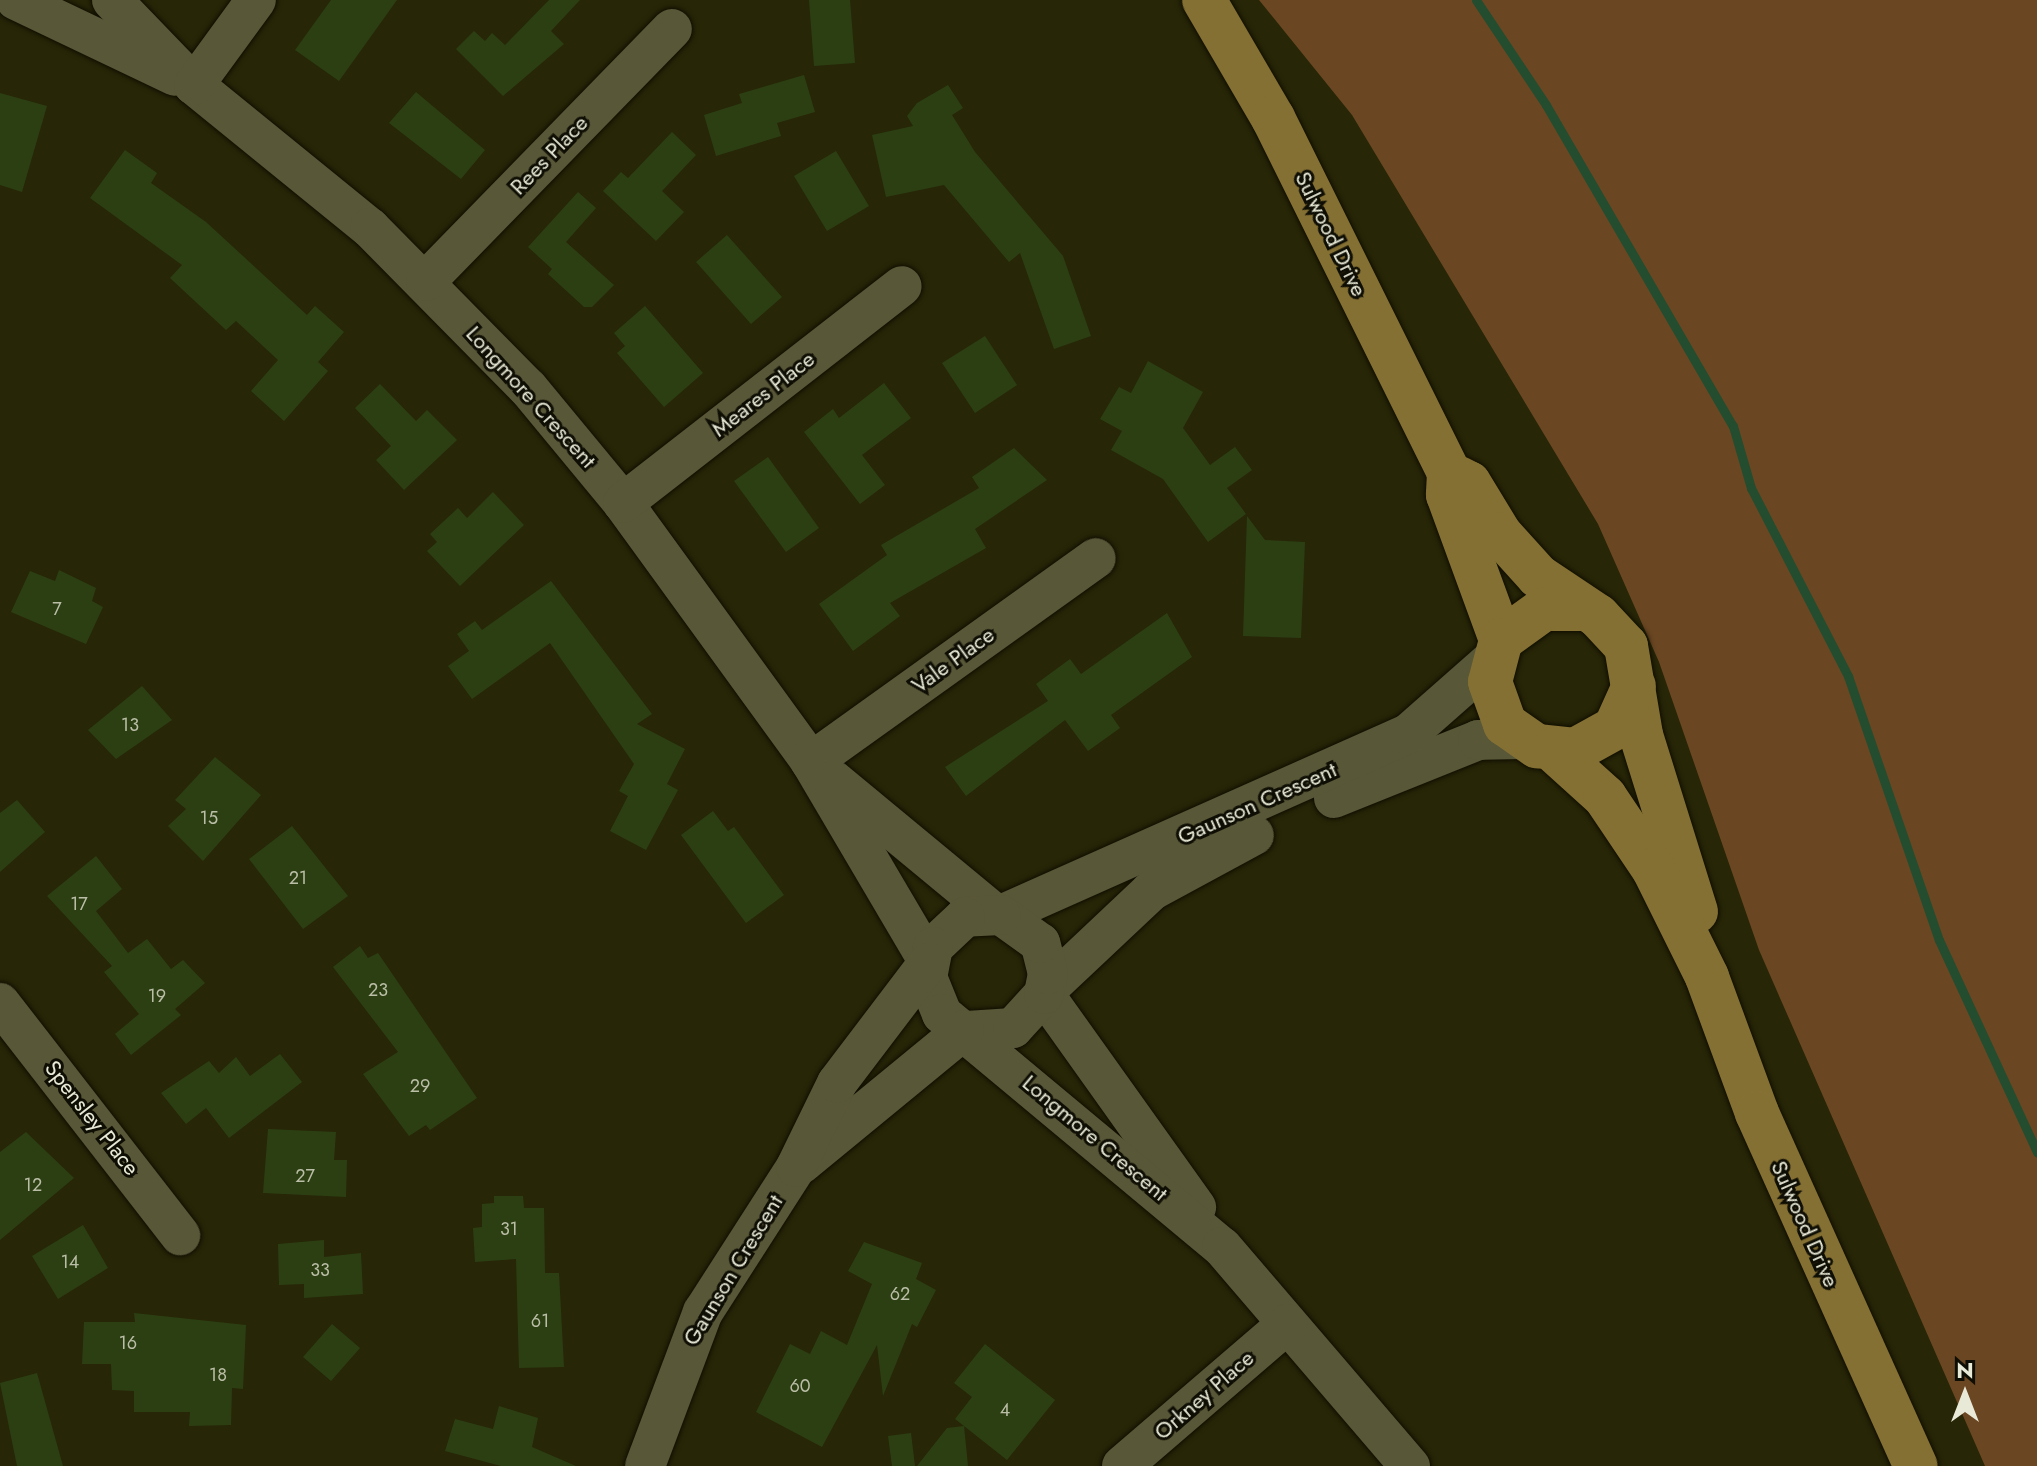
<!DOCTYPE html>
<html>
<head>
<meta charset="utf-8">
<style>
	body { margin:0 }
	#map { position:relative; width:2037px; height:1466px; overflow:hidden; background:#272607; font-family:Jost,sans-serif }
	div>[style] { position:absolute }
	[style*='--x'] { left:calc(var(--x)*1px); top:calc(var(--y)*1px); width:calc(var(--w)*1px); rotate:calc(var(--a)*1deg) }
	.forest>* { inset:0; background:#6a4622 }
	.stream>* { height:9px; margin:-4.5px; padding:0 4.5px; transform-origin:4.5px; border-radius:4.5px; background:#234d2e }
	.building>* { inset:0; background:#2c3f13 }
	.roads { filter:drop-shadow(0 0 2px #100e00) drop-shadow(0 0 2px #100e00) }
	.minor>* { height:40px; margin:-20px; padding:0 20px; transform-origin:20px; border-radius:20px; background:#585738 }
	.major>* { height:44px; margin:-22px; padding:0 22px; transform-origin:22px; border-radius:22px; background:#857033 }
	span { translate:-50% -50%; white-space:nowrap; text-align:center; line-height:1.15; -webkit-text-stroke:6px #0f0e04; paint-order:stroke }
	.number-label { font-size:18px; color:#babea6 }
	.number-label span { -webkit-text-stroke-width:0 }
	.street-label { font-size:22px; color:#e9e9d7 }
	.north { position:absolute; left:1925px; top:1354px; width:80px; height:80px; -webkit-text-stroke:6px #0f0e04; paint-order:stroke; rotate:0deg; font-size:22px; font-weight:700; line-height:32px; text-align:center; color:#e9e9d7 }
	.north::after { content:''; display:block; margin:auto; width:28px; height:36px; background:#e9e9d7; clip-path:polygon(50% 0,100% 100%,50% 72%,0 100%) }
</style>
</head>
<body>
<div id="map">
	<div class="forest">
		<i style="clip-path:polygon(1259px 0,2037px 0,2037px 1466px,1985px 1466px,1759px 950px,1659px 662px,1598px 524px,1352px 115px)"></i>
	</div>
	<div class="stream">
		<i style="--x:1476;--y:0;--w:126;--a:56.3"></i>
		<i style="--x:1546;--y:105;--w:371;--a:59.8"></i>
		<i style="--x:1733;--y:426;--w:65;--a:73.8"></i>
		<i style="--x:1751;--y:488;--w:212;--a:62.7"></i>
		<i style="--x:1848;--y:676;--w:279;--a:71"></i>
		<i style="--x:1939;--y:940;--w:234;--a:65.2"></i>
	</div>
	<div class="building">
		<i style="clip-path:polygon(331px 0,397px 0,339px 81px,295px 50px)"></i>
		<i style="clip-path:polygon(549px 0,580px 0,551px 31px,564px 44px,503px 96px,456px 49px,474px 31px,485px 41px,492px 33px,505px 45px)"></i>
		<i style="clip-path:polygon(809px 0,850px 0,855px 63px,814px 66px)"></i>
		<i style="clip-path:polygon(804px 75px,815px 112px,777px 123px,781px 136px,716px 156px,704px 115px,742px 103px,739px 94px)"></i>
		<i style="clip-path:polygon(948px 85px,963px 108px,952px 115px,975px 152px,1063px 256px,1091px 336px,1054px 349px,1020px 253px,1009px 262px,944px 185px,886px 197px,872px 135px,913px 126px,907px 116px,917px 103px)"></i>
		<i style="clip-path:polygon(416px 92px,485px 150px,461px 179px,389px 123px)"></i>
		<i style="clip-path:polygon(0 93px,47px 106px,22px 192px,0 185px)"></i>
		<i style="clip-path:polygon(672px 132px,696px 155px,662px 191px,684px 212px,656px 241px,603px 191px,621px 172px,628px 178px)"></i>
		<i style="clip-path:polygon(125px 150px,157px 173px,151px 183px,206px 222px,307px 315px,315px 306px,344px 332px,318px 362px,328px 371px,284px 421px,251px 391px,278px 360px,236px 321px,226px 330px,170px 278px,182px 265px,90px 198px)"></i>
		<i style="clip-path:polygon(836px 151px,869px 206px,827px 231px,794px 176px)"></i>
		<i style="clip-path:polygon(578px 192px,596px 208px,566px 242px,614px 285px,592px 307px,584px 307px,548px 274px,552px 269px,528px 247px)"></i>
		<i style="clip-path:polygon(727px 235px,782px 297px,751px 324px,696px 262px)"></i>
		<i style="clip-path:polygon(645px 306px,703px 373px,664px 407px,617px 353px,625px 346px,614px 333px)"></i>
		<i style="clip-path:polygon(985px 336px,1017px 385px,975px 413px,942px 363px)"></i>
		<i style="clip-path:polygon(1148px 361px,1203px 392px,1183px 428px,1210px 465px,1235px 447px,1252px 470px,1227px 488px,1246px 514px,1208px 542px,1163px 479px,1111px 450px,1122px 431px,1100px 419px,1119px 387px,1131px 393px)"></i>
		<i style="clip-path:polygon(884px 383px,911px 418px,862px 455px,885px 485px,860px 504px,804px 432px,833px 409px,839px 418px)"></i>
		<i style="clip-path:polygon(380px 384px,416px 421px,427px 410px,457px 440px,404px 490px,376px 460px,391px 446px,355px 408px)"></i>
		<i style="clip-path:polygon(1014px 448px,1047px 480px,975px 529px,986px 548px,890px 603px,900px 616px,853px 651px,819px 604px,887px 555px,881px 545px,979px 488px,972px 477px)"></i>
		<i style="clip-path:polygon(768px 457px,819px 528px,786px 552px,734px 481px)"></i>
		<i style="clip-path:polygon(493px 492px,524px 525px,460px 586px,427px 551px,437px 542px,430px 534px,458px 508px,467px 518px)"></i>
		<i style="clip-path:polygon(1247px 516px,1265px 540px,1305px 542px,1301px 638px,1243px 636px)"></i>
		<i style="clip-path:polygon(59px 570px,96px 588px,92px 601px,103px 607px,86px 644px,11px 612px,30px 571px,55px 581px)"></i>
		<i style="clip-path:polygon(551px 581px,652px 714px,637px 724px,685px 749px,667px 784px,678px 790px,646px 850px,610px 831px,628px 796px,619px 791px,634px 764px,550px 643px,472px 699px,448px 666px,469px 651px,457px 634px,475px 621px,482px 630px)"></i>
		<i style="clip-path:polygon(1167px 613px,1192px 657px,1111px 715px,1120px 728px,1088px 751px,1065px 720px,966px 796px,945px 767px,1048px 701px,1036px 684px,1070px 659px,1081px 674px)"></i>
		<i style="clip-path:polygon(142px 686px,172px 720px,116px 759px,88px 730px)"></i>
		<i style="clip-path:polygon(215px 757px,261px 795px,203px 861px,168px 826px,186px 809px,175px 800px)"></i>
		<i style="clip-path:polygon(17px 800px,45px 832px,0 872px,0 813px)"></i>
		<i style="clip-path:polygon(713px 811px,728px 831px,734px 827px,784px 895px,746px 923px,681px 835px)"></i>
		<i style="clip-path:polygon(292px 826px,348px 896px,303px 929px,249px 859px)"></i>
		<i style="clip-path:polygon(96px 856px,122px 889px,96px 911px,128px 953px,147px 939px,171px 969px,183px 960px,205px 983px,175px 1009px,181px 1015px,131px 1055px,115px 1034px,139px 1014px,104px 972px,112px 966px,47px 896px)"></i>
		<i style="clip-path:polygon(360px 946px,368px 958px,378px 953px,477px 1098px,430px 1130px,426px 1125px,409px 1136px,363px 1074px,398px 1052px,333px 967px)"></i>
		<i style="clip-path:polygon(280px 1054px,302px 1082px,229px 1138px,206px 1108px,186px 1124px,161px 1093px,209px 1061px,219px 1073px,236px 1057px,250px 1076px)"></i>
		<i style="clip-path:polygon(268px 1129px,336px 1132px,334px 1160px,347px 1160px,346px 1197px,263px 1193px)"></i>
		<i style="clip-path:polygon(26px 1132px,74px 1178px,0 1240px,0 1152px)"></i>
		<i style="clip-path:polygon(494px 1196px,523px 1196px,524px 1208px,544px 1208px,545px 1273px,559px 1273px,564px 1367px,519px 1368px,516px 1259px,475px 1262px,473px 1228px,482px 1227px,482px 1204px,494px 1203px)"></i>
		<i style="clip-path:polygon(83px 1225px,108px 1268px,58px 1299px,32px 1256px)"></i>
		<i style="clip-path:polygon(324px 1240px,324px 1257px,361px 1253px,363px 1294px,304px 1298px,304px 1284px,279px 1285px,278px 1244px)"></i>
		<i style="clip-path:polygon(864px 1242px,922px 1263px,916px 1279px,936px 1290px,917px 1327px,912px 1324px,883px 1396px,877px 1345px,822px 1447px,756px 1412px,790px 1344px,810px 1354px,821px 1331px,847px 1345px,872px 1284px,848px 1271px)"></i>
		<i style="clip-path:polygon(134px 1313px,246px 1325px,243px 1389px,232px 1388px,231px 1425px,189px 1426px,190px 1412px,134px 1412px,134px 1391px,112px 1390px,111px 1364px,82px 1364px,84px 1322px,135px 1322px)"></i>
		<i style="clip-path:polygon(332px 1324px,360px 1348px,331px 1381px,303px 1357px)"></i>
		<i style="clip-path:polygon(985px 1344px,1055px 1400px,1007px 1460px,964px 1426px,968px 1466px,917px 1466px,947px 1428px,964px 1426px,955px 1419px,972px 1397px,954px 1383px)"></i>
		<i style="clip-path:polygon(37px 1373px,63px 1466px,17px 1466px,0 1383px)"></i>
		<i style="clip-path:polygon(499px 1406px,538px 1418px,532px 1447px,576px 1466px,501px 1466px,445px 1451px,455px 1419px,493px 1429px)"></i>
		<i style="clip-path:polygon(911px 1433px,915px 1466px,892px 1466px,888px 1436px)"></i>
	</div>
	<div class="roads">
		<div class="minor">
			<i style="--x:16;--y:0;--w:176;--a:25.5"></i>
			<i style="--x:112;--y:0;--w:118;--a:46"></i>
			<i style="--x:194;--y:85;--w:227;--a:39.1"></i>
			<i style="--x:370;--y:228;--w:225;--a:45.4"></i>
			<i style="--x:528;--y:388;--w:149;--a:50.4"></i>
			<i style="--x:623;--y:503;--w:320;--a:54"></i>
			<i style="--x:811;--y:762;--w:231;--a:59.5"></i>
			<i style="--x:194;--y:85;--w:105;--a:-53.9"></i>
			<i style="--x:426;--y:281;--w:352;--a:-45.7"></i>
			<i style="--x:623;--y:503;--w:353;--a:-37.9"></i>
			<i style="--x:811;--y:762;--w:350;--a:-35.6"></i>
			<i style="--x:833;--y:780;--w:209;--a:39.6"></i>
			<i style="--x:1334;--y:798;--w:155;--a:-21.9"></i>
			<i style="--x:1478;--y:740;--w:44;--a:-1.3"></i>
			<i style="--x:1001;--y:915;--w:445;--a:-24"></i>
			<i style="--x:1408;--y:734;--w:112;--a:-41.4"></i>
			<i style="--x:1045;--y:991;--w:146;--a:-43.3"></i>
			<i style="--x:1151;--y:891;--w:117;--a:-28.5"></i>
			<i style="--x:1044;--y:994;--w:262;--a:54.5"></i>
			<i style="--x:0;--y:1003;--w:294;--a:52.2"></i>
			<i style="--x:967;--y:1031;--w:46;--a:-3.7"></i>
			<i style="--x:1013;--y:1028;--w:46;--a:-47.6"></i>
			<i style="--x:1044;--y:994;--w:20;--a:-79"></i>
			<i style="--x:1048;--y:974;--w:32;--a:-104"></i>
			<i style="--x:1040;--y:943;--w:48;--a:-144.3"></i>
			<i style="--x:1001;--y:915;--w:36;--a:177"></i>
			<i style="--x:965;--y:917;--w:44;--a:136.8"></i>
			<i style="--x:933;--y:947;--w:31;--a:101"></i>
			<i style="--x:927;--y:977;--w:40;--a:68"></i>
			<i style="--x:942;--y:1014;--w:364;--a:39.8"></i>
			<i style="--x:1222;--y:1247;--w:289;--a:49.4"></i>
			<i style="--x:801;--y:1164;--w:211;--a:-39.4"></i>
			<i style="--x:645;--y:1466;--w:165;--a:-69.4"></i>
			<i style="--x:703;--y:1312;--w:172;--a:-57.3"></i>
			<i style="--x:796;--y:1167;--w:93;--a:-64"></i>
			<i style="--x:837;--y:1083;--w:151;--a:-52.8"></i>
			<i style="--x:1122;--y:1466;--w:218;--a:-40.7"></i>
		</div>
		<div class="major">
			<i style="--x:1204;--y:0;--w:137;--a:59.7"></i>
			<i style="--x:1273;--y:118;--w:396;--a:63.6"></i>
			<i style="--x:1449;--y:473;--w:22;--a:93"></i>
			<i style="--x:1448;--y:495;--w:154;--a:69.9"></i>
			<i style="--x:1459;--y:478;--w:11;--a:27"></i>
			<i style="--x:1469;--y:483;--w:60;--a:58.7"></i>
			<i style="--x:1500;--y:534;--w:57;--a:47.9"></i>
			<i style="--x:1538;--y:576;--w:72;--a:33.7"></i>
			<i style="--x:1598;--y:616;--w:41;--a:47"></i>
			<i style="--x:1626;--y:646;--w:90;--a:80.4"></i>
			<i style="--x:1641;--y:735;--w:185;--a:72.7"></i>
			<i style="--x:1580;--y:609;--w:36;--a:180"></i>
			<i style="--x:1544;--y:609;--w:53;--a:144.2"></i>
			<i style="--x:1501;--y:640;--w:43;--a:104.7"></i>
			<i style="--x:1490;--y:682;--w:45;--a:70.3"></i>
			<i style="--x:1505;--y:724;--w:39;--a:35"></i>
			<i style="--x:1537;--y:746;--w:38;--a:6"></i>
			<i style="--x:1575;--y:750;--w:46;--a:-28.8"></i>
			<i style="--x:1615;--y:728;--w:46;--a:-65.7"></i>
			<i style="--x:1553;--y:750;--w:70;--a:42.1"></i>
			<i style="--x:1605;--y:797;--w:88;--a:56.1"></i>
			<i style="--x:1654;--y:870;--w:119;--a:63.6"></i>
			<i style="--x:1707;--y:977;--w:145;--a:69.8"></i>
			<i style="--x:1757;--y:1113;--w:387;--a:65.8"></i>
		</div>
	</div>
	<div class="number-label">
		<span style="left:57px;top:609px">7</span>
		<span style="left:130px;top:725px">13</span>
		<span style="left:209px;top:818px">15</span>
		<span style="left:298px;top:878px">21</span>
		<span style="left:79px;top:904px">17</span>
		<span style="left:378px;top:990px">23</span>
		<span style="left:157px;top:996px">19</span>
		<span style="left:420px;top:1086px">29</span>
		<span style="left:305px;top:1176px">27</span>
		<span style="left:33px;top:1185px">12</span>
		<span style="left:509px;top:1229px">31</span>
		<span style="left:70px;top:1262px">14</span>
		<span style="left:320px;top:1270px">33</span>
		<span style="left:900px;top:1294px">62</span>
		<span style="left:540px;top:1321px">61</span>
		<span style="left:128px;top:1343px">16</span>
		<span style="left:218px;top:1375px">18</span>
		<span style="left:800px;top:1386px">60</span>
		<span style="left:1005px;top:1410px">4</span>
	</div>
	<div class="street-label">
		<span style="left:549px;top:155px;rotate:-46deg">Rees Place</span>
		<span style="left:1331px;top:234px;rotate:64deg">Sulwood Drive</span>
		<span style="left:763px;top:394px;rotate:-38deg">Meares Place</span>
		<span style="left:531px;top:397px;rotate:48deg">Longmore Crescent</span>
		<span style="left:953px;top:660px;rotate:-36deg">Vale Place</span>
		<span style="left:1257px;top:803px;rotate:-24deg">Gaunson Crescent</span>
		<span style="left:92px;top:1118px;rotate:52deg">Spensley Place</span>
		<span style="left:1095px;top:1138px;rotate:40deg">Longmore Crescent</span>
		<span style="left:1805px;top:1224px;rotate:66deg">Sulwood Drive</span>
		<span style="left:733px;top:1270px;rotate:-59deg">Gaunson Crescent</span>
		<span style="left:1204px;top:1395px;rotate:-41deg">Orkney Place</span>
	</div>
	<div class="north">N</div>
</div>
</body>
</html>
